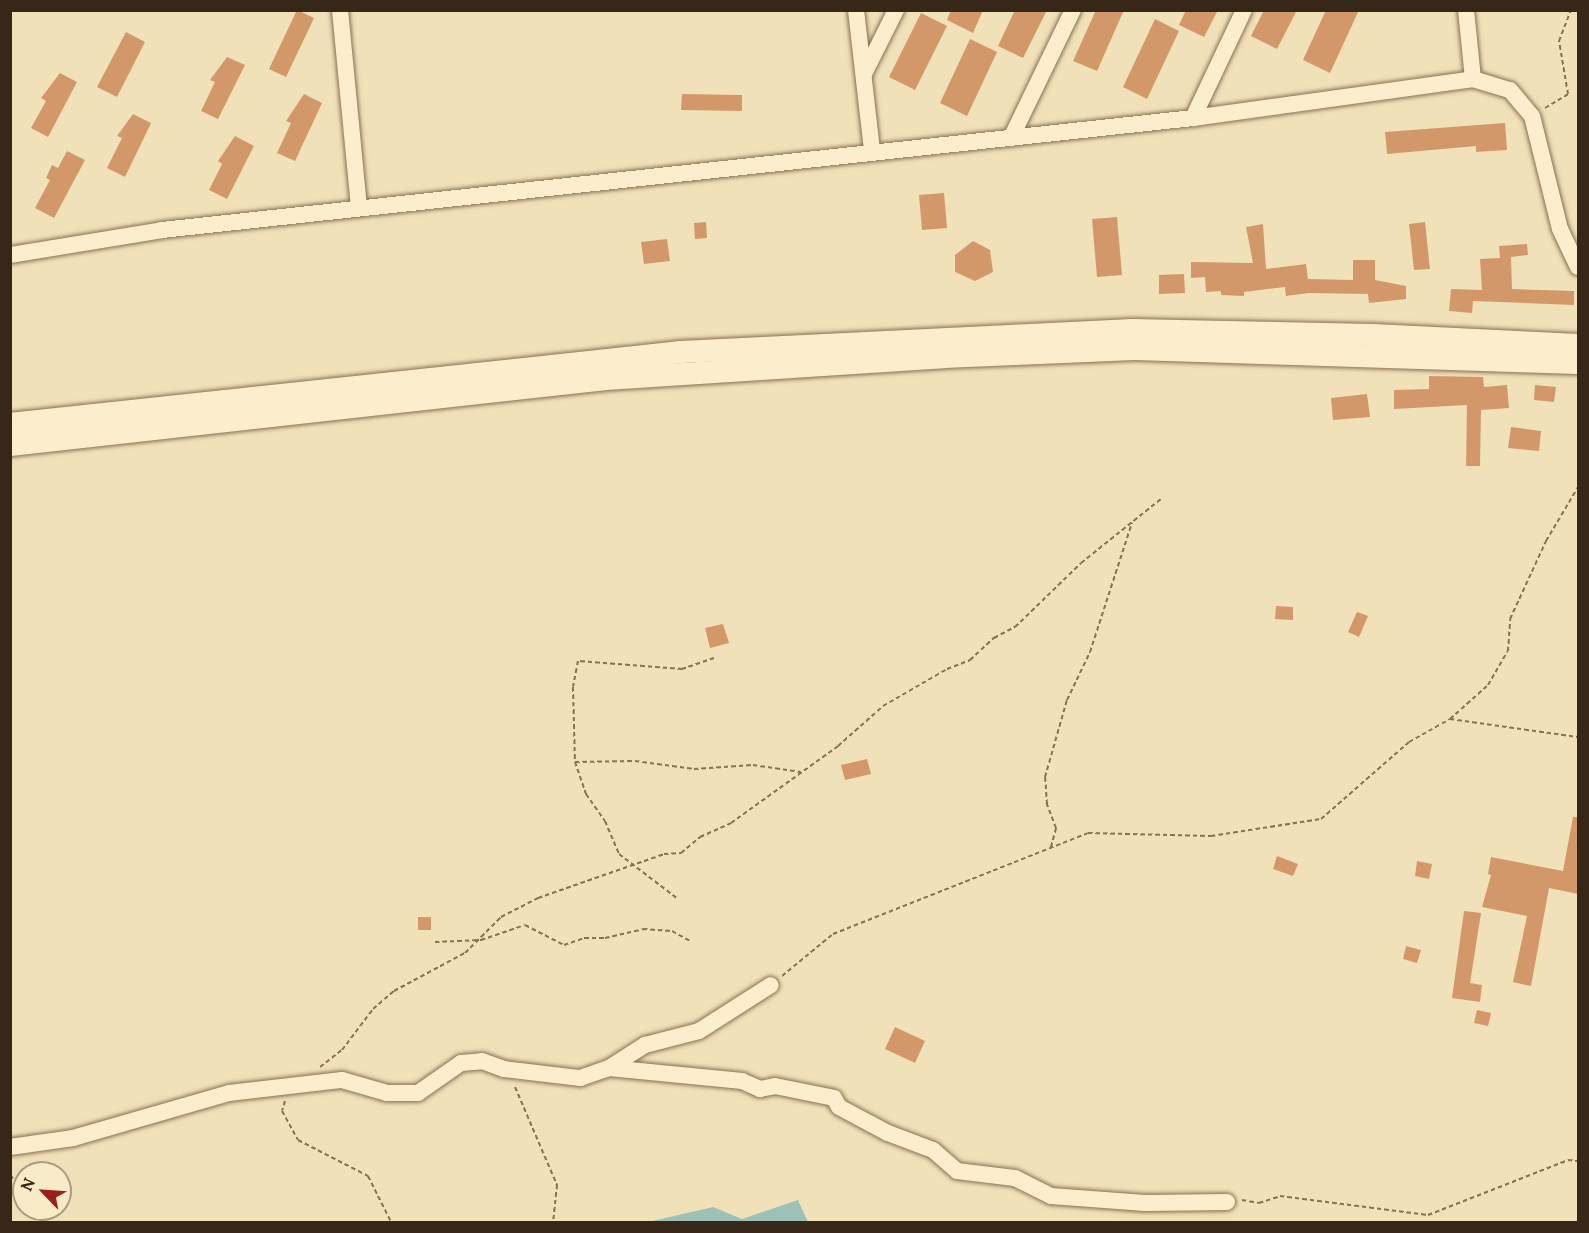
<!DOCTYPE html>
<html>
<head>
<meta charset="utf-8">
<style>
	body { margin:0 }
	#map { position:relative; width:1589px; height:1233px; overflow:hidden; background:#f1e1b8; font-family:Lora,serif }
	div>[style] { position:absolute }
	[style*='--x'] { left:calc(var(--x)*1px); top:calc(var(--y)*1px); width:calc(var(--w)*1px); rotate:calc(var(--a)*1deg) }
	.water>* { inset:0; background:#9ec1b7 }
	.building>* { inset:0; background:#d3986a }
	.path>* { height:2px; margin-top:-1px; transform-origin:0; background:repeating-linear-gradient(90deg,#887052 0 4.5px,transparent 0 7.5px) }
	.roads { filter:drop-shadow(0 0 2px #887052) drop-shadow(0 0 2px #887052) }
	.minor>* { height:16px; margin:-8px; padding:0 8px; transform-origin:8px; border-radius:8px; background:#fceecc }
	.secondary>* { height:22px; margin:-11px; padding:0 11px; transform-origin:11px; border-radius:11px; background:#fceecc }
	span { translate:-50% -50%; white-space:nowrap; text-align:center; line-height:1.15; -webkit-text-stroke:5px #f8ebc8; paint-order:stroke }
	.frame { position:absolute; inset:0; border:12px solid #362719; pointer-events:none }
	.north { position:absolute; left:12px; top:1161px; width:60px; height:60px; box-sizing:border-box; background:#f8ebc8; border:2px solid #aa9d82; border-radius:50%; rotate:295deg; font-size:16px; font-weight:700; line-height:24px; text-align:center; color:#362719 }
	.north::after { content:''; display:block; margin:auto; width:21px; height:27px; background:#9c1e1d; clip-path:polygon(50% 0,100% 100%,50% 72%,0 100%) }
</style>
</head>
<body>
<div id="map">
	<div class="water">
		<i style="clip-path:polygon(798px 1200px,808px 1222px,648px 1222px,713px 1207px,742px 1219px)"></i>
	</div>
	<div class="building">
		<i style="clip-path:polygon(297px 10px,314px 18px,286px 77px,269px 69px)"></i>
		<i style="clip-path:polygon(951px 10px,983px 10px,973px 33px,947px 20px)"></i>
		<i style="clip-path:polygon(1015px 10px,1047px 10px,1023px 58px,998px 46px)"></i>
		<i style="clip-path:polygon(1096px 10px,1124px 10px,1097px 71px,1073px 61px)"></i>
		<i style="clip-path:polygon(1186px 10px,1218px 10px,1204px 37px,1179px 25px)"></i>
		<i style="clip-path:polygon(1264px 10px,1297px 10px,1277px 49px,1251px 36px)"></i>
		<i style="clip-path:polygon(1326px 10px,1359px 10px,1330px 73px,1303px 60px)"></i>
		<i style="clip-path:polygon(921px 13px,947px 26px,915px 90px,889px 77px)"></i>
		<i style="clip-path:polygon(1155px 19px,1179px 31px,1147px 99px,1123px 87px)"></i>
		<i style="clip-path:polygon(126px 32px,145px 42px,117px 97px,97px 87px)"></i>
		<i style="clip-path:polygon(970px 39px,997px 52px,967px 116px,940px 103px)"></i>
		<i style="clip-path:polygon(227px 57px,245px 65px,218px 119px,201px 111px,215px 82px,210px 80px)"></i>
		<i style="clip-path:polygon(60px 73px,77px 82px,48px 137px,31px 128px,46px 101px,41px 98px)"></i>
		<i style="clip-path:polygon(304px 94px,322px 103px,295px 161px,277px 153px,291px 123px,286px 121px)"></i>
		<i style="clip-path:polygon(682px 94px,742px 95px,742px 111px,681px 110px)"></i>
		<i style="clip-path:polygon(133px 114px,151px 123px,125px 177px,107px 168px,122px 138px,117px 136px)"></i>
		<i style="clip-path:polygon(1505px 123px,1507px 150px,1476px 152px,1476px 146px,1387px 154px,1385px 132px)"></i>
		<i style="clip-path:polygon(235px 136px,254px 146px,227px 199px,209px 190px,222px 164px,218px 161px)"></i>
		<i style="clip-path:polygon(67px 151px,85px 160px,54px 218px,35px 208px,50px 180px,46px 178px,52px 165px,58px 168px)"></i>
		<i style="clip-path:polygon(944px 193px,947px 228px,922px 230px,919px 195px)"></i>
		<i style="clip-path:polygon(1117px 217px,1122px 275px,1097px 277px,1092px 219px)"></i>
		<i style="clip-path:polygon(706px 222px,707px 238px,695px 239px,694px 223px)"></i>
		<i style="clip-path:polygon(1425px 222px,1430px 269px,1414px 270px,1409px 224px)"></i>
		<i style="clip-path:polygon(1263px 224px,1266px 269px,1306px 264px,1308px 279px,1353px 280px,1353px 260px,1375px 260px,1375px 280px,1406px 286px,1406px 299px,1369px 303px,1368px 294px,1309px 293px,1286px 296px,1285px 287px,1244px 292px,1244px 296px,1221px 295px,1221px 291px,1206px 292px,1205px 277px,1191px 278px,1191px 262px,1253px 263px,1246px 227px)"></i>
		<i style="clip-path:polygon(667px 239px,670px 261px,644px 264px,641px 242px)"></i>
		<i style="clip-path:polygon(973px 241px,990px 250px,993px 272px,975px 281px,955px 272px,955px 255px)"></i>
		<i style="clip-path:polygon(1527px 244px,1528px 255px,1511px 257px,1512px 289px,1574px 291px,1574px 305px,1473px 301px,1472px 313px,1449px 311px,1451px 289px,1482px 290px,1480px 259px,1500px 258px,1499px 246px)"></i>
		<i style="clip-path:polygon(1184px 274px,1185px 293px,1159px 294px,1159px 275px)"></i>
		<i style="clip-path:polygon(1429px 376px,1483px 377px,1484px 387px,1507px 385px,1509px 408px,1481px 410px,1480px 466px,1466px 466px,1467px 405px,1394px 409px,1394px 390px,1429px 389px)"></i>
		<i style="clip-path:polygon(1535px 385px,1556px 387px,1554px 402px,1534px 400px)"></i>
		<i style="clip-path:polygon(1367px 394px,1370px 417px,1333px 420px,1331px 398px)"></i>
		<i style="clip-path:polygon(1511px 427px,1541px 431px,1539px 451px,1508px 448px)"></i>
		<i style="clip-path:polygon(1276px 606px,1293px 607px,1293px 620px,1275px 619px)"></i>
		<i style="clip-path:polygon(1357px 612px,1368px 616px,1359px 637px,1348px 632px)"></i>
		<i style="clip-path:polygon(723px 624px,729px 643px,710px 648px,705px 628px)"></i>
		<i style="clip-path:polygon(867px 759px,871px 774px,845px 780px,841px 765px)"></i>
		<i style="clip-path:polygon(1573px 817px,1578px 817px,1578px 894px,1549px 888px,1531px 986px,1513px 982px,1527px 916px,1482px 907px,1491px 875px,1488px 874px,1491px 857px,1563px 871px)"></i>
		<i style="clip-path:polygon(1277px 856px,1298px 864px,1293px 876px,1273px 869px)"></i>
		<i style="clip-path:polygon(1417px 861px,1432px 864px,1429px 879px,1415px 876px)"></i>
		<i style="clip-path:polygon(1464px 911px,1481px 913px,1470px 983px,1482px 985px,1480px 1002px,1452px 998px)"></i>
		<i style="clip-path:polygon(418px 917px,431px 917px,431px 930px,418px 930px)"></i>
		<i style="clip-path:polygon(1406px 946px,1421px 950px,1417px 963px,1403px 959px)"></i>
		<i style="clip-path:polygon(1477px 1010px,1491px 1013px,1488px 1026px,1474px 1023px)"></i>
		<i style="clip-path:polygon(895px 1027px,925px 1041px,915px 1063px,885px 1049px)"></i>
	</div>
	<div class="path">
		<i style="--x:1545;--y:108;--w:27;--a:-31"></i>
		<i style="--x:1568;--y:94;--w:54;--a:-99.6"></i>
		<i style="--x:1559;--y:41;--w:33;--a:-69"></i>
		<i style="--x:714;--y:658;--w:34;--a:161"></i>
		<i style="--x:682;--y:669;--w:104;--a:-175.6"></i>
		<i style="--x:578;--y:661;--w:26;--a:101"></i>
		<i style="--x:573;--y:687;--w:75;--a:88.5"></i>
		<i style="--x:575;--y:762;--w:60;--a:-1"></i>
		<i style="--x:635;--y:761;--w:60;--a:7.7"></i>
		<i style="--x:694;--y:769;--w:59;--a:-3.9"></i>
		<i style="--x:753;--y:765;--w:48;--a:8.5"></i>
		<i style="--x:1450;--y:719;--w:51;--a:-41.8"></i>
		<i style="--x:1488;--y:685;--w:39;--a:-60"></i>
		<i style="--x:1508;--y:651;--w:32;--a:-86"></i>
		<i style="--x:1510;--y:619;--w:86;--a:-65.2"></i>
		<i style="--x:1546;--y:541;--w:63;--a:-59.3"></i>
		<i style="--x:575;--y:762;--w:34;--a:71"></i>
		<i style="--x:586;--y:794;--w:33;--a:55"></i>
		<i style="--x:605;--y:821;--w:36;--a:67"></i>
		<i style="--x:619;--y:854;--w:74;--a:37.3"></i>
		<i style="--x:1051;--y:847;--w:20;--a:-75"></i>
		<i style="--x:1056;--y:828;--w:26;--a:-111"></i>
		<i style="--x:1047;--y:804;--w:27;--a:-94"></i>
		<i style="--x:1045;--y:777;--w:80;--a:-74.1"></i>
		<i style="--x:1067;--y:700;--w:53;--a:-64.4"></i>
		<i style="--x:1090;--y:652;--w:136;--a:-72"></i>
		<i style="--x:435;--y:942;--w:46;--a:-2.5"></i>
		<i style="--x:481;--y:940;--w:46;--a:-18.8"></i>
		<i style="--x:525;--y:925;--w:44;--a:27.1"></i>
		<i style="--x:564;--y:945;--w:21;--a:-19"></i>
		<i style="--x:584;--y:938;--w:21;--a:0"></i>
		<i style="--x:605;--y:938;--w:39;--a:-13"></i>
		<i style="--x:643;--y:929;--w:29;--a:4"></i>
		<i style="--x:672;--y:931;--w:21;--a:29"></i>
		<i style="--x:782;--y:976;--w:66;--a:-39.5"></i>
		<i style="--x:833;--y:934;--w:274;--a:-21.6"></i>
		<i style="--x:1088;--y:833;--w:123;--a:1.4"></i>
		<i style="--x:1211;--y:836;--w:111;--a:-8.8"></i>
		<i style="--x:1321;--y:819;--w:117;--a:-41.2"></i>
		<i style="--x:1409;--y:742;--w:47;--a:-29.3"></i>
		<i style="--x:1450;--y:719;--w:129;--a:8"></i>
		<i style="--x:320;--y:1067;--w:28;--a:-38"></i>
		<i style="--x:342;--y:1050;--w:51;--a:-52.9"></i>
		<i style="--x:373;--y:1009;--w:28;--a:-41"></i>
		<i style="--x:394;--y:991;--w:81;--a:-28.2"></i>
		<i style="--x:465;--y:953;--w:51;--a:-45"></i>
		<i style="--x:501;--y:917;--w:42;--a:-27.2"></i>
		<i style="--x:538;--y:898;--w:133;--a:-19.2"></i>
		<i style="--x:664;--y:854;--w:17;--a:-3"></i>
		<i style="--x:681;--y:853;--w:25;--a:-40"></i>
		<i style="--x:700;--y:837;--w:34;--a:-24"></i>
		<i style="--x:731;--y:823;--w:132;--a:-35.7"></i>
		<i style="--x:838;--y:746;--w:60;--a:-41.6"></i>
		<i style="--x:883;--y:706;--w:74;--a:-30"></i>
		<i style="--x:947;--y:669;--w:25;--a:-21"></i>
		<i style="--x:970;--y:660;--w:33;--a:-43"></i>
		<i style="--x:994;--y:638;--w:24;--a:-28"></i>
		<i style="--x:1015;--y:627;--w:92;--a:-44.1"></i>
		<i style="--x:1081;--y:563;--w:104;--a:-38.7"></i>
		<i style="--x:515;--y:1087;--w:107;--a:66.8"></i>
		<i style="--x:557;--y:1185;--w:37;--a:96"></i>
		<i style="--x:285;--y:1101;--w:10;--a:107"></i>
		<i style="--x:282;--y:1111;--w:33;--a:61"></i>
		<i style="--x:298;--y:1140;--w:79;--a:27.2"></i>
		<i style="--x:368;--y:1176;--w:51;--a:63.4"></i>
		<i style="--x:10;--y:1175;--w:21;--a:49"></i>
		<i style="--x:1242;--y:1200;--w:17;--a:10"></i>
		<i style="--x:1259;--y:1203;--w:22;--a:-18"></i>
		<i style="--x:1280;--y:1196;--w:149;--a:7.3"></i>
		<i style="--x:1428;--y:1215;--w:150;--a:-21.4"></i>
		<i style="--x:1568;--y:1160;--w:10;--a:6"></i>
		<i style="--x:40;--y:1209;--w:15;--a:48"></i>
	</div>
	<div class="roads">
		<div class="minor">
			<i style="--x:340;--y:10;--w:198;--a:84.5"></i>
			<i style="--x:856;--y:10;--w:142;--a:83.5"></i>
			<i style="--x:1466;--y:10;--w:69;--a:84.2"></i>
			<i style="--x:864;--y:74;--w:72;--a:-63.4"></i>
			<i style="--x:1193;--y:118;--w:119;--a:-64.7"></i>
			<i style="--x:1011;--y:138;--w:142;--a:-64.2"></i>
			<i style="--x:10;--y:255;--w:154;--a:-9.3"></i>
			<i style="--x:162;--y:230;--w:1037;--a:-6.2"></i>
			<i style="--x:1193;--y:118;--w:283;--a:-7.9"></i>
			<i style="--x:1473;--y:79;--w:39;--a:17"></i>
			<i style="--x:1510;--y:90;--w:34;--a:50"></i>
			<i style="--x:1532;--y:116;--w:116;--a:76.1"></i>
			<i style="--x:1560;--y:229;--w:42;--a:64.7"></i>
			<i style="--x:609;--y:1068;--w:134;--a:5.6"></i>
			<i style="--x:742;--y:1081;--w:20;--a:24"></i>
			<i style="--x:760;--y:1089;--w:15;--a:-11"></i>
			<i style="--x:775;--y:1086;--w:60;--a:11.5"></i>
			<i style="--x:834;--y:1098;--w:10;--a:61"></i>
			<i style="--x:839;--y:1107;--w:55;--a:28"></i>
			<i style="--x:888;--y:1133;--w:48;--a:20.7"></i>
			<i style="--x:933;--y:1150;--w:32;--a:41"></i>
			<i style="--x:957;--y:1171;--w:58;--a:6.9"></i>
			<i style="--x:1015;--y:1178;--w:40;--a:26.6"></i>
			<i style="--x:1051;--y:1196;--w:94;--a:4.3"></i>
			<i style="--x:1145;--y:1203;--w:82;--a:-0.7"></i>
			<i style="--x:10;--y:1147;--w:64;--a:-8.1"></i>
			<i style="--x:73;--y:1138;--w:162;--a:-16.1"></i>
			<i style="--x:229;--y:1093;--w:114;--a:-6.6"></i>
			<i style="--x:342;--y:1080;--w:47;--a:16.1"></i>
			<i style="--x:387;--y:1093;--w:31;--a:0"></i>
			<i style="--x:418;--y:1093;--w:52;--a:-34.9"></i>
			<i style="--x:461;--y:1063;--w:21;--a:-5"></i>
			<i style="--x:482;--y:1061;--w:23;--a:20"></i>
			<i style="--x:504;--y:1069;--w:77;--a:6.8"></i>
			<i style="--x:580;--y:1078;--w:31;--a:-19"></i>
			<i style="--x:609;--y:1068;--w:43;--a:-32.6"></i>
			<i style="--x:645;--y:1045;--w:56;--a:-14.5"></i>
			<i style="--x:699;--y:1031;--w:85;--a:-32.6"></i>
		</div>
		<div class="secondary">
			<i style="--x:10;--y:424;--w:675;--a:-6.12"></i>
			<i style="--x:681;--y:352;--w:452;--a:-2.8"></i>
			<i style="--x:1132;--y:330;--w:241;--a:1.2"></i>
			<i style="--x:1373;--y:335;--w:205;--a:2.8"></i>
			<i style="--x:10;--y:445;--w:600;--a:-6.32"></i>
			<i style="--x:606;--y:379;--w:338;--a:-3.7"></i>
			<i style="--x:943;--y:357;--w:192;--a:-2.4"></i>
			<i style="--x:1135;--y:349;--w:443;--a:1.8"></i>
		</div>
	</div>
	<div class="frame"></div>
	<div class="north">N</div>
</div>
</body>
</html>
